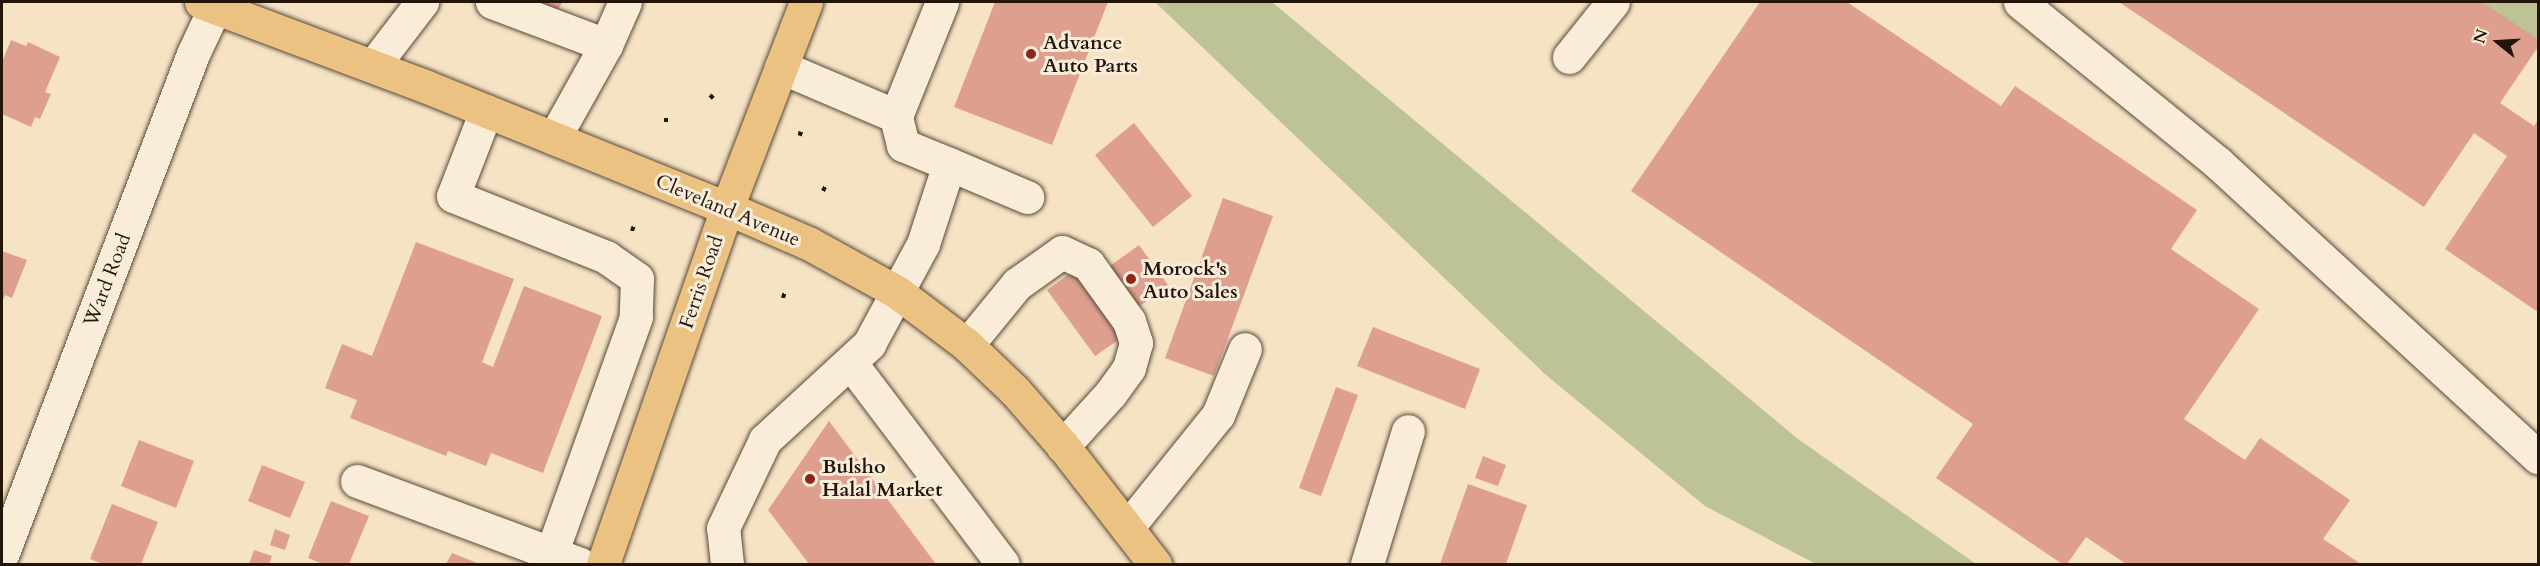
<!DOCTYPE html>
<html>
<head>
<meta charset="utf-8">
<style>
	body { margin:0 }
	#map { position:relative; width:2540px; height:566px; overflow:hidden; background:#f6e3c4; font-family:Cardo,serif }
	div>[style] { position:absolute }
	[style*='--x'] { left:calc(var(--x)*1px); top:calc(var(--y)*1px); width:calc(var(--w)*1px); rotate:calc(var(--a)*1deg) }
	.green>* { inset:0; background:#bdc394 }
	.building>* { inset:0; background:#df9f8e }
	.path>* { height:4px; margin-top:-2px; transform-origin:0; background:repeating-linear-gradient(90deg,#24150a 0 4.5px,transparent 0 7.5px) }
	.roads { filter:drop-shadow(0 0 2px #584838) drop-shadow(0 0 2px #584838) }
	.minor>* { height:33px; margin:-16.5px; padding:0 16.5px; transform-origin:16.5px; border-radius:16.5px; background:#f9edd9 }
	.major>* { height:33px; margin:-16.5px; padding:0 16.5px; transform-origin:16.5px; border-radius:16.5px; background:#ebc282 }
	.dots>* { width:16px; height:16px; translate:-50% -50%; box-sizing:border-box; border:3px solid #f9edd9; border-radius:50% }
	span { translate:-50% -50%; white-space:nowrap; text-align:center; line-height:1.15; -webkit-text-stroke:6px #f9edd9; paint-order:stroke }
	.poi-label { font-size:20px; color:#24150a; font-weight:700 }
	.left { translate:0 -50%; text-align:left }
	.street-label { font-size:20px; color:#24150a }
	.frame { position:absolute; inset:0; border:3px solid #24150a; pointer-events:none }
	.north { position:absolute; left:2468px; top:12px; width:60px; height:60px; -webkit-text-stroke:4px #f9edd9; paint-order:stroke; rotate:288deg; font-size:16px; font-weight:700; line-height:24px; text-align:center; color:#24150a }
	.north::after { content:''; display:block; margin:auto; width:21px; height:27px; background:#24150a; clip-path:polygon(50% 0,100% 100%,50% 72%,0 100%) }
</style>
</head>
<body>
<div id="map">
	<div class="green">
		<i style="clip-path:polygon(1155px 2px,1272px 2px,1798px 439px,1976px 564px,1816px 564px,1705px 506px,1546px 375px)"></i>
		<i style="clip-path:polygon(2480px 2px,2538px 2px,2538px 44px)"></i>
	</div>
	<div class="building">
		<i style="clip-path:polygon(537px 2px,563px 2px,557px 10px)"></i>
		<i style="clip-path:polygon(995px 2px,1108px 2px,1052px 145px,954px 107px)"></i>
		<i style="clip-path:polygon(1760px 2px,1847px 2px,2001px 106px,2015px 86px,2197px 210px,2171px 249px,2259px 309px,2184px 419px,2245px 460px,2260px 438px,2350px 500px,2323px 539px,2361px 564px,2126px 564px,2086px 537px,2067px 564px,2062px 564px,1936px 478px,1973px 424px,1631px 191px)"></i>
		<i style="clip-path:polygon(2119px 2px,2482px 2px,2538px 39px,2538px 47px,2500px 103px,2534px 126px,2538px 120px,2538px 312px,2445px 249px,2507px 156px,2474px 133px,2424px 207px)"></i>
		<i style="clip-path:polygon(11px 40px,26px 46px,28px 42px,60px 57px,45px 92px,51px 94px,40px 119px,35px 117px,31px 127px,2px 114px,2px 62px)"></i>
		<i style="clip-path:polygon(1134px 123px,1192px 196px,1153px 227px,1095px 155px)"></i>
		<i style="clip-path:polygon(1223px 198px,1273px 216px,1214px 376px,1165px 358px)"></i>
		<i style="clip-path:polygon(416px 242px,514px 279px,482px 362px,493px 367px,524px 286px,602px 316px,543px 473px,491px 453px,486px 466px,448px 451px,446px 456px,350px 418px,357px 400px,325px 388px,342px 344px,372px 356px)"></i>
		<i style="clip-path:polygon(1139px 245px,1168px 285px,1136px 309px,1106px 269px)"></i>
		<i style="clip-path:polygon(2px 251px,27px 260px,12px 298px,5px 295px,2px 303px)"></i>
		<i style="clip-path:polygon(1079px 267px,1127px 334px,1095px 356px,1047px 290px)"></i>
		<i style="clip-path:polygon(1373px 327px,1480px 369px,1465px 409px,1357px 366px)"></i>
		<i style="clip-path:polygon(1336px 387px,1358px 395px,1321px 496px,1299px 488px)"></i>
		<i style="clip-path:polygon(829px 421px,936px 564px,809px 564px,768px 510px)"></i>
		<i style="clip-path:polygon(139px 440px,194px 461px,176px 508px,121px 486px)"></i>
		<i style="clip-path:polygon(1483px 456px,1506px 465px,1498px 486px,1475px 478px)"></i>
		<i style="clip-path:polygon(262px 465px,305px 482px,290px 518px,248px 501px)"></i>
		<i style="clip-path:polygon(1468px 484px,1527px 505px,1506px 564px,1440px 564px)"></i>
		<i style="clip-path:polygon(331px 501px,369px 516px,349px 564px,323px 564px,308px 558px)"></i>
		<i style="clip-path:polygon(112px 504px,158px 522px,141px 564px,103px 564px,90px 559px)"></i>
		<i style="clip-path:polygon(275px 529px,290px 535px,285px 550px,270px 545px)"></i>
		<i style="clip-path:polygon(254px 550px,272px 556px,269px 564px,249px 564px)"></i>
		<i style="clip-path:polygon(452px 553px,480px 564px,446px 564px)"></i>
	</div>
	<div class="path">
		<i style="--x:710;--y:95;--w:6;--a:45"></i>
		<i style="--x:666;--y:122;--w:7;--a:-90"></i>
		<i style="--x:798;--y:133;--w:6;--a:18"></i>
		<i style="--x:823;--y:191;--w:7;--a:-63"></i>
		<i style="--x:632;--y:231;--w:6;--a:-72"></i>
		<i style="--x:783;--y:298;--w:7;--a:-74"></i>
	</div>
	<div class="roads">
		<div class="minor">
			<i style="--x:492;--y:2;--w:122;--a:20.7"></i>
			<i style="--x:2020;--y:2;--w:255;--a:39.1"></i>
			<i style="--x:2218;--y:163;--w:435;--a:42.6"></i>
			<i style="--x:1569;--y:57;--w:70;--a:-51.3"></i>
			<i style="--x:373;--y:66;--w:81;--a:-52.6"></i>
			<i style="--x:781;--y:67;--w:125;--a:23.1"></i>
			<i style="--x:486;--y:111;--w:91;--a:111.2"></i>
			<i style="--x:453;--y:196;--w:165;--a:21.7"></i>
			<i style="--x:606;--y:257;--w:38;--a:35"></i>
			<i style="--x:637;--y:279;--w:38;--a:92"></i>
			<i style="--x:636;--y:317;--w:252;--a:109.7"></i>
			<i style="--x:554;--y:138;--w:107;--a:-60.8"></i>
			<i style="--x:606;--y:45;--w:47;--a:-66.2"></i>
			<i style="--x:949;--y:164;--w:85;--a:22.9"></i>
			<i style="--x:967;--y:345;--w:79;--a:-50.7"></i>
			<i style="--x:1017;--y:284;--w:55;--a:-35.4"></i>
			<i style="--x:1062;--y:252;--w:29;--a:25"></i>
			<i style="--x:1088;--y:264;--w:70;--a:54.3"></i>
			<i style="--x:1129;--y:321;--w:23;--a:72"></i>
			<i style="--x:1136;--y:343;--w:26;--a:106"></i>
			<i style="--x:1129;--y:368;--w:31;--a:126"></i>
			<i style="--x:1111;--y:393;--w:72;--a:132.2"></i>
			<i style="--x:850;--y:362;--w:253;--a:52.9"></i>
			<i style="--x:357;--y:481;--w:238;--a:20.4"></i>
			<i style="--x:1127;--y:528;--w:145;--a:-51.2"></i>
			<i style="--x:1218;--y:415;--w:71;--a:-67.8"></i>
			<i style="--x:2;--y:555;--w:536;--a:-69.13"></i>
			<i style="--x:193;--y:54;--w:52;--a:-64.9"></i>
			<i style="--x:727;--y:564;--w:36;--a:-96"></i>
			<i style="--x:723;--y:528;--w:98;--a:-64.5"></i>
			<i style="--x:765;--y:440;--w:142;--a:-42.7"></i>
			<i style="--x:869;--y:344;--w:114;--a:-61.6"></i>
			<i style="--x:923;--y:244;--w:84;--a:-72"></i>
			<i style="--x:949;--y:164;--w:50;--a:-157.6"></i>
			<i style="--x:903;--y:145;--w:30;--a:-104"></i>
			<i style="--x:896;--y:116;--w:123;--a:-68"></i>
			<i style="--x:1367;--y:564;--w:139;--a:-72.9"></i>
		</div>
		<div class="major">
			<i style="--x:201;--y:2;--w:241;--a:20.6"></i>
			<i style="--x:427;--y:87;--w:323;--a:22"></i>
			<i style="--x:727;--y:208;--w:90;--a:23.4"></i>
			<i style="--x:810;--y:244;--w:99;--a:28.9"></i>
			<i style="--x:897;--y:292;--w:88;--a:37.1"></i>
			<i style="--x:967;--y:345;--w:66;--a:43.8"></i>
			<i style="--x:1015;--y:391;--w:73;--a:48.9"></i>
			<i style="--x:1063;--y:446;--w:150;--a:52.1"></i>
			<i style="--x:603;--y:564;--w:377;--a:-70.8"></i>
			<i style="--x:727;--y:208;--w:221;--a:-69"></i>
		</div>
	</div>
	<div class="dots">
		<i style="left:1031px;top:54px;background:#8f2418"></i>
		<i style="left:1131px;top:279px;background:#8f2418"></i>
		<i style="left:810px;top:479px;background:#8f2418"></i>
	</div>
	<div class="poi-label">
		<span class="left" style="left:1043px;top:54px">Advance<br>Auto Parts</span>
		<span class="left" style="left:1143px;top:280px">Morock's<br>Auto Sales</span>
		<span class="left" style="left:822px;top:478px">Bulsho<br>Halal Market</span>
	</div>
	<div class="street-label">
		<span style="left:728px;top:210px;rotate:23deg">Cleveland Avenue</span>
		<span style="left:107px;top:280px;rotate:-69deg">Ward Road</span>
		<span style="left:701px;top:282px;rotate:-71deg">Ferris Road</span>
	</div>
	<div class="frame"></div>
	<div class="north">N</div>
</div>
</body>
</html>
